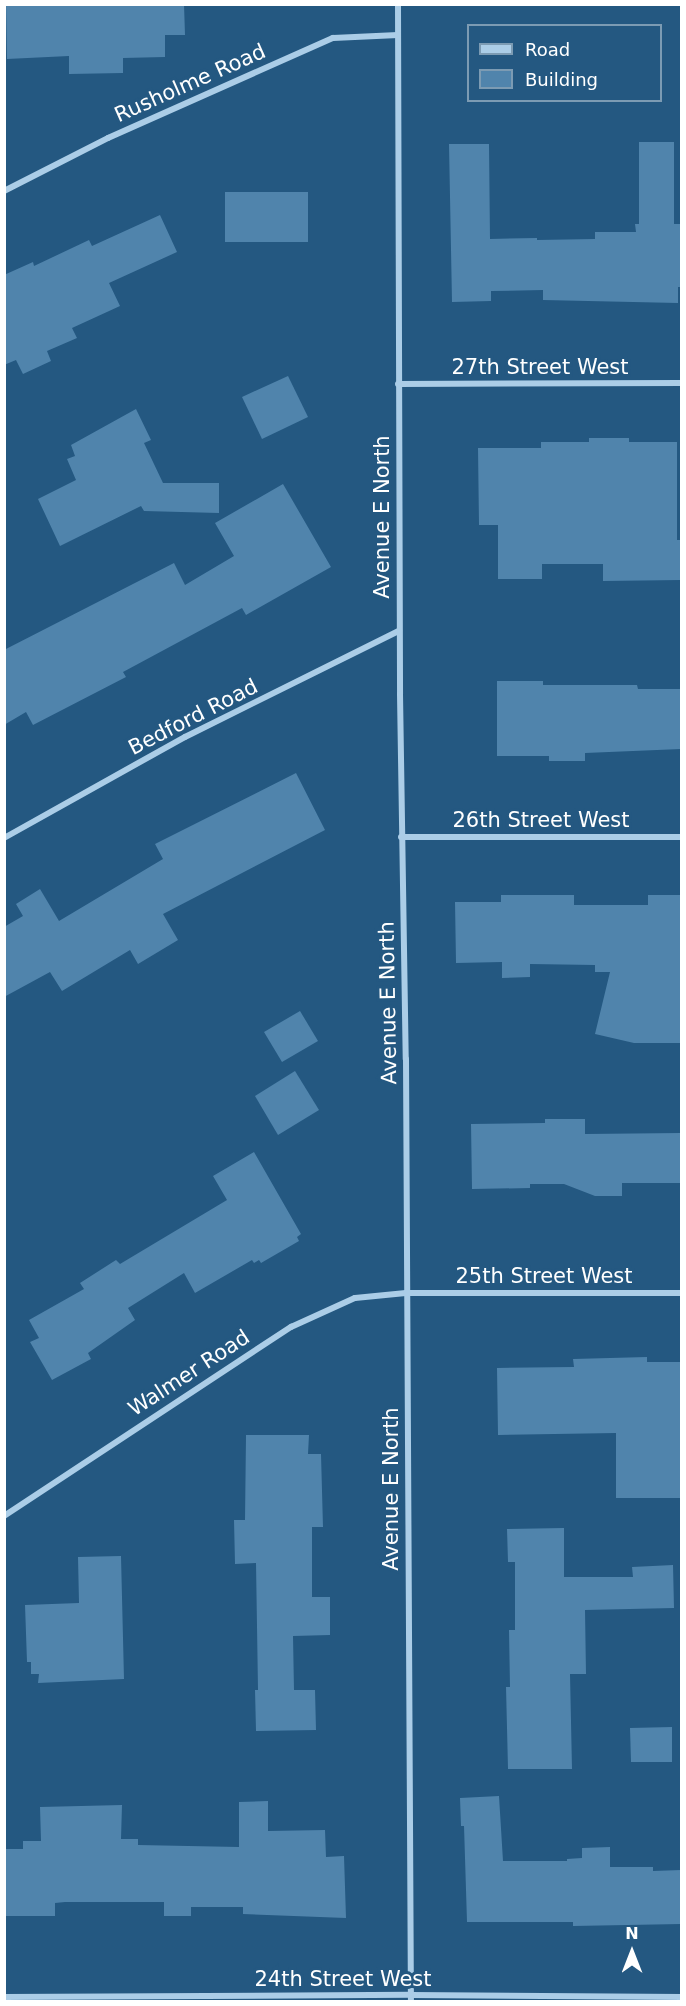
<!DOCTYPE html>
<html>
<head>
<meta charset="utf-8">
<style>
	body { margin:0 }
	#map { position:relative; width:686px; height:2006px; overflow:hidden; background:#245881; font-family:"DejaVu Sans",sans-serif }
	div>[style] { position:absolute }
	[style*='--x'] { left:calc(var(--x)*1px); top:calc(var(--y)*1px); width:calc(var(--w)*1px); rotate:calc(var(--a)*1deg) }
	.building>* { inset:0; background:#5084ac }
	.minor>* { height:6px; margin:-3px; padding:0 3px; transform-origin:3px; border-radius:3px; background:#abcde7 }
	span { translate:-50% -50%; white-space:nowrap; text-align:center; line-height:1.15; -webkit-text-stroke:6px #245881; paint-order:stroke }
	.street-label { font-size:21px; color:#fff }
	.frame { position:absolute; inset:0; border:6px solid #fff; pointer-events:none }
	.legend { position:absolute; left:467px; top:24px; width:195px; height:78px; box-sizing:border-box; background:#245881; border:2px solid #7c9bb3; margin:0; padding:8px 10px; list-style:none; font-size:18px; color:#fff }
	.legend li { display:flex; align-items:center; gap:12px; height:30px }
	.legend b { width:30px; border:2px solid #7c9bb3 }
	.north { position:absolute; left:602px; top:1922px; width:60px; height:60px; -webkit-text-stroke:4px #245881; paint-order:stroke; rotate:0deg; font-size:16px; font-weight:700; line-height:24px; text-align:center; color:#fff }
	.north::after { content:''; display:block; margin:auto; width:21px; height:27px; background:#fff; clip-path:polygon(50% 0,100% 100%,50% 72%,0 100%) }
</style>
</head>
<body>
<div id="map">
	<div class="building">
		<i style="clip-path:polygon(6px 4px,184px 4px,185px 35px,165px 35px,165px 57px,123px 58px,123px 73px,69px 74px,69px 56px,7px 59px)"></i>
		<i style="clip-path:polygon(639px 142px,674px 142px,674px 224px,681px 224px,681px 287px,678px 287px,678px 303px,543px 300px,543px 290px,491px 291px,491px 301px,452px 302px,449px 144px,489px 144px,490px 239px,537px 238px,537px 240px,595px 239px,595px 232px,636px 232px,635px 224px,639px 224px)"></i>
		<i style="clip-path:polygon(225px 192px,308px 192px,308px 242px,225px 242px)"></i>
		<i style="clip-path:polygon(160px 215px,177px 252px,109px 283px,120px 306px,72px 328px,77px 338px,47px 351px,51px 361px,23px 374px,16px 360px,4px 365px,4px 275px,33px 262px,34px 266px,89px 240px,92px 246px)"></i>
		<i style="clip-path:polygon(288px 376px,308px 417px,262px 439px,242px 397px)"></i>
		<i style="clip-path:polygon(136px 409px,151px 440px,144px 443px,163px 483px,219px 483px,219px 513px,144px 511px,141px 506px,60px 546px,38px 499px,76px 480px,67px 459px,75px 456px,71px 445px)"></i>
		<i style="clip-path:polygon(589px 438px,629px 438px,629px 442px,677px 442px,677px 540px,681px 540px,681px 580px,603px 581px,603px 564px,542px 564px,542px 579px,498px 579px,498px 525px,479px 525px,478px 448px,541px 448px,541px 442px,589px 442px)"></i>
		<i style="clip-path:polygon(283px 484px,331px 567px,246px 615px,242px 608px,123px 672px,126px 677px,33px 725px,26px 712px,4px 725px,4px 650px,174px 563px,185px 585px,234px 556px,215px 523px)"></i>
		<i style="clip-path:polygon(497px 681px,543px 681px,543px 685px,637px 685px,638px 689px,681px 689px,681px 749px,585px 753px,585px 761px,549px 761px,549px 756px,497px 756px)"></i>
		<i style="clip-path:polygon(296px 773px,325px 830px,163px 914px,178px 940px,138px 964px,130px 950px,62px 991px,50px 972px,4px 997px,4px 927px,23px 916px,16px 904px,40px 889px,59px 921px,163px 859px,155px 844px)"></i>
		<i style="clip-path:polygon(501px 895px,574px 895px,574px 905px,648px 905px,648px 895px,681px 895px,681px 1043px,634px 1043px,595px 1034px,610px 972px,595px 972px,595px 965px,530px 964px,530px 977px,502px 978px,502px 962px,456px 963px,455px 902px,501px 902px)"></i>
		<i style="clip-path:polygon(300px 1011px,318px 1041px,282px 1062px,264px 1032px)"></i>
		<i style="clip-path:polygon(295px 1071px,319px 1110px,278px 1135px,255px 1096px)"></i>
		<i style="clip-path:polygon(545px 1119px,585px 1119px,585px 1134px,681px 1133px,681px 1183px,622px 1183px,622px 1196px,595px 1196px,564px 1184px,530px 1184px,530px 1188px,472px 1189px,471px 1124px,545px 1123px)"></i>
		<i style="clip-path:polygon(254px 1152px,301px 1234px,297px 1237px,299px 1241px,261px 1263px,259px 1260px,254px 1263px,252px 1260px,195px 1293px,184px 1273px,128px 1308px,135px 1320px,88px 1353px,91px 1359px,52px 1380px,30px 1342px,39px 1338px,29px 1320px,84px 1289px,80px 1283px,116px 1260px,120px 1264px,227px 1200px,213px 1176px)"></i>
		<i style="clip-path:polygon(647px 1357px,647px 1362px,681px 1362px,681px 1498px,616px 1498px,616px 1433px,498px 1435px,497px 1368px,574px 1367px,573px 1359px)"></i>
		<i style="clip-path:polygon(246px 1435px,309px 1435px,308px 1454px,321px 1454px,323px 1527px,312px 1527px,312px 1597px,330px 1597px,330px 1635px,293px 1636px,294px 1690px,315px 1690px,316px 1730px,256px 1731px,255px 1690px,258px 1690px,256px 1563px,235px 1564px,234px 1520px,245px 1520px)"></i>
		<i style="clip-path:polygon(564px 1528px,564px 1577px,633px 1577px,632px 1567px,673px 1565px,674px 1608px,585px 1610px,586px 1674px,570px 1674px,572px 1769px,508px 1769px,506px 1687px,510px 1687px,509px 1630px,515px 1630px,515px 1562px,508px 1562px,507px 1529px)"></i>
		<i style="clip-path:polygon(121px 1556px,124px 1679px,38px 1683px,39px 1674px,31px 1674px,31px 1662px,27px 1662px,25px 1605px,79px 1603px,78px 1557px)"></i>
		<i style="clip-path:polygon(672px 1727px,672px 1762px,631px 1762px,630px 1728px)"></i>
		<i style="clip-path:polygon(499px 1796px,503px 1861px,567px 1861px,567px 1859px,582px 1858px,582px 1848px,610px 1847px,610px 1867px,653px 1867px,653px 1871px,681px 1870px,681px 1924px,573px 1926px,573px 1922px,467px 1922px,464px 1826px,461px 1826px,460px 1798px)"></i>
		<i style="clip-path:polygon(268px 1801px,268px 1831px,325px 1830px,326px 1857px,344px 1856px,346px 1918px,243px 1914px,243px 1907px,191px 1907px,191px 1916px,164px 1916px,164px 1902px,65px 1902px,55px 1903px,55px 1916px,4px 1916px,4px 1849px,23px 1849px,23px 1841px,41px 1841px,40px 1807px,122px 1805px,121px 1839px,138px 1839px,138px 1845px,239px 1847px,239px 1802px)"></i>
	</div>
	<div class="minor">
		<i style="--x:398;--y:4;--w:690;--a:89.83"></i>
		<i style="--x:400;--y:694;--w:365;--a:89.1"></i>
		<i style="--x:406;--y:1059;--w:943;--a:89.7"></i>
		<i style="--x:4;--y:191;--w:117;--a:-27"></i>
		<i style="--x:108;--y:138;--w:246;--a:-24"></i>
		<i style="--x:333;--y:38;--w:65;--a:-2.6"></i>
		<i style="--x:398;--y:384;--w:284;--a:-0.2"></i>
		<i style="--x:401;--y:837;--w:281;--a:0"></i>
		<i style="--x:4;--y:838;--w:207;--a:-29.2"></i>
		<i style="--x:185;--y:737;--w:239;--a:-26.4"></i>
		<i style="--x:4;--y:1516;--w:344;--a:-33.4"></i>
		<i style="--x:291;--y:1327;--w:70;--a:-24.4"></i>
		<i style="--x:355;--y:1298;--w:51;--a:-5.6"></i>
		<i style="--x:406;--y:1293;--w:276;--a:0"></i>
		<i style="--x:4;--y:1997;--w:407;--a:-0.3"></i>
		<i style="--x:411;--y:1995;--w:271;--a:0.4"></i>
	</div>
	<div class="street-label">
		<span style="left:190px;top:83px;rotate:-24deg">Rusholme Road</span>
		<span style="left:540px;top:367px">27th Street West</span>
		<span style="left:382px;top:517px;rotate:-90deg">Avenue E North</span>
		<span style="left:193px;top:717px;rotate:-27deg">Bedford Road</span>
		<span style="left:541px;top:820px">26th Street West</span>
		<span style="left:388px;top:1003px;rotate:-91deg">Avenue E North</span>
		<span style="left:544px;top:1276px">25th Street West</span>
		<span style="left:189px;top:1373px;rotate:-33deg">Walmer Road</span>
		<span style="left:391px;top:1489px;rotate:-90deg">Avenue E North</span>
		<span style="left:343px;top:1979px">24th Street West</span>
	</div>
	<div class="frame"></div>
	<ul class="legend">
	<li><b style="height:8px;background:#abcde7"></b>Road</li>
	<li><b style="height:16px;background:#5084ac"></b>Building</li>
	</ul>
	<div class="north">N</div>
</div>
</body>
</html>
